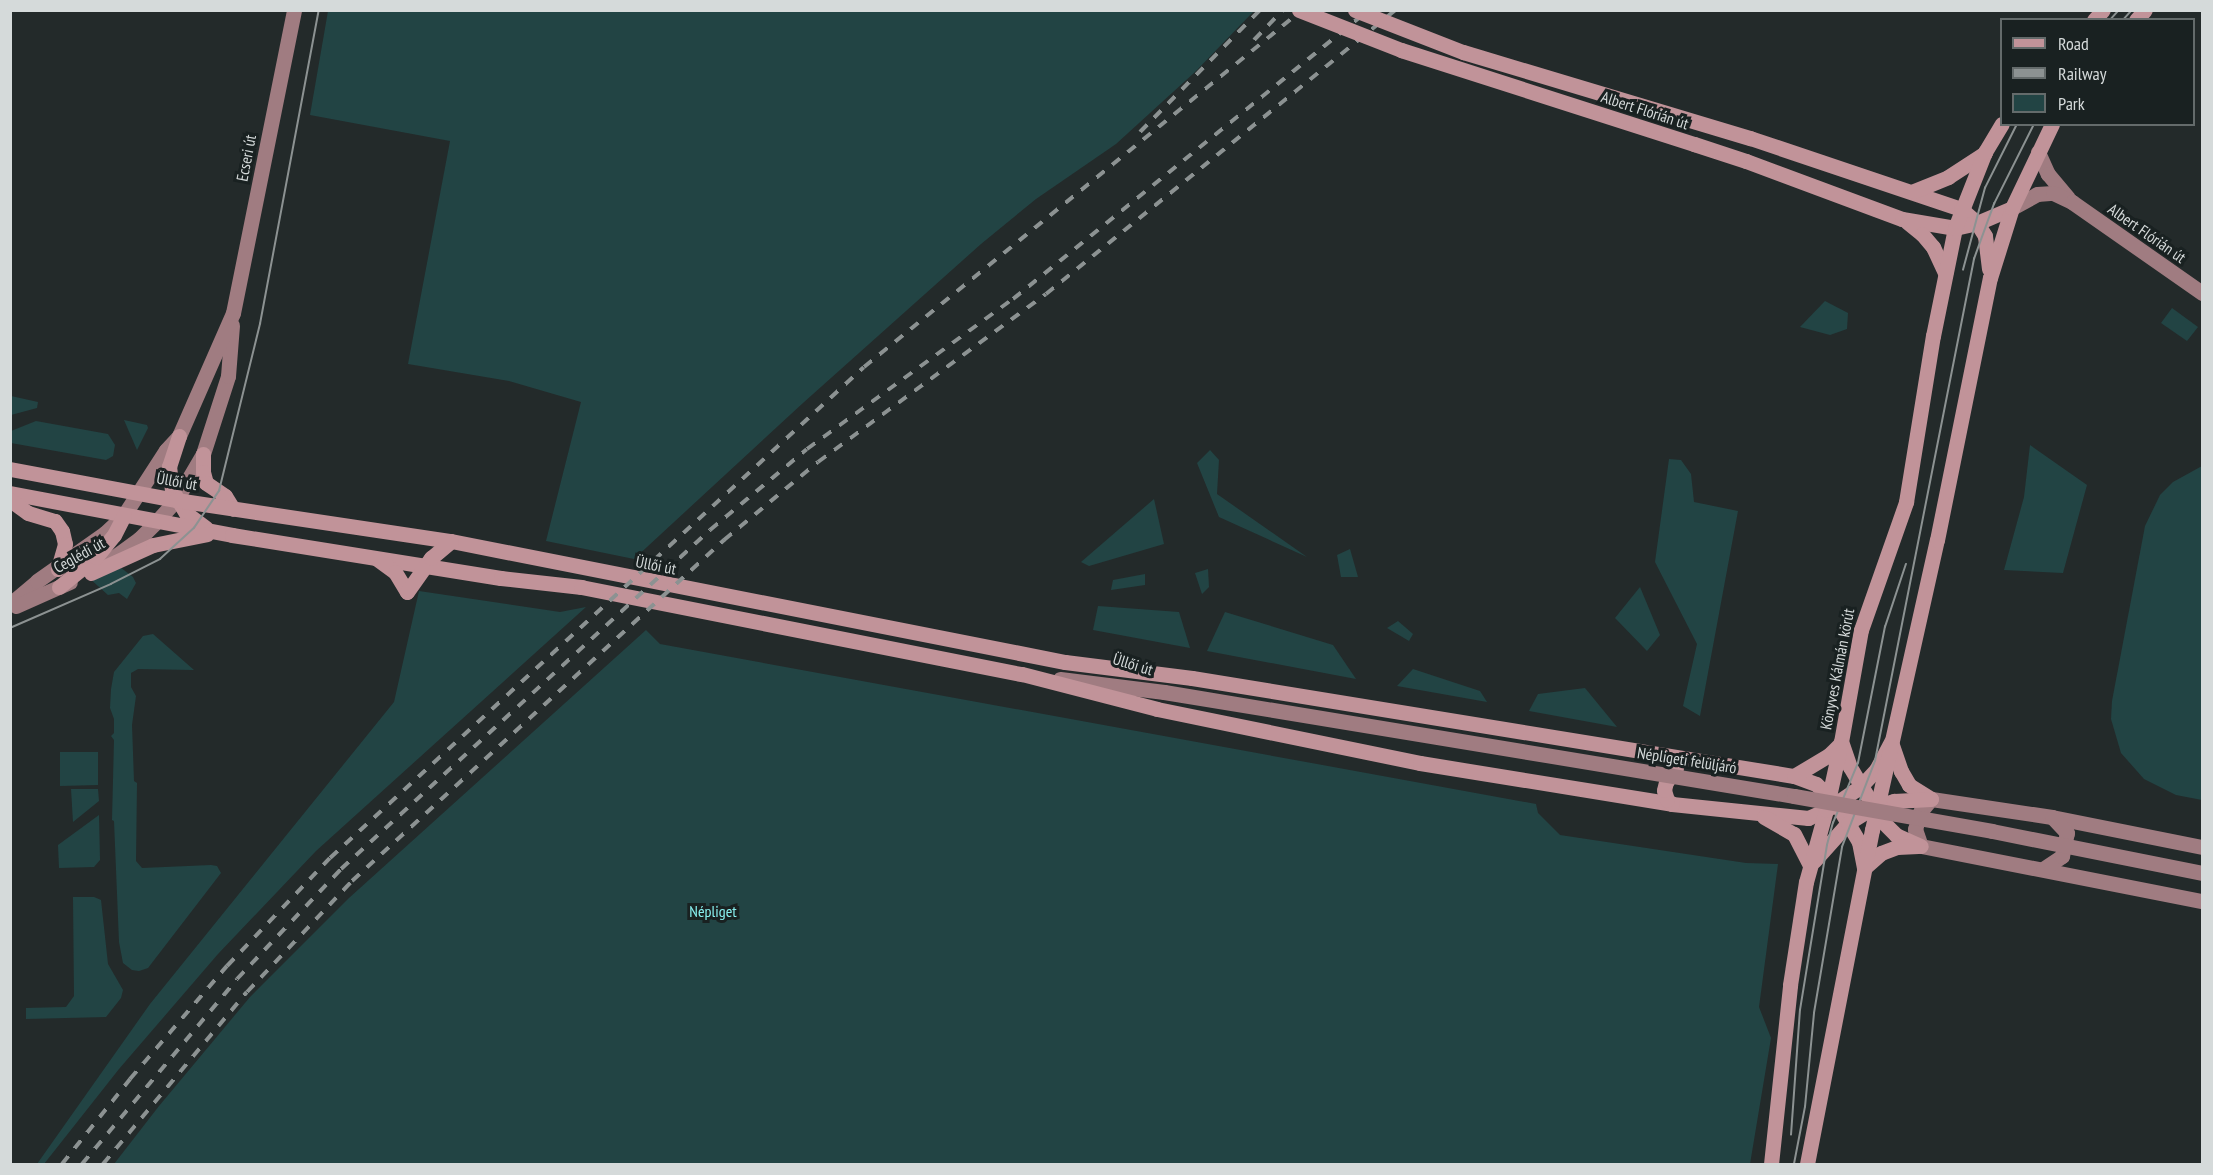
<!DOCTYPE html>
<html>
<head>
<meta charset="utf-8">
<style>
	body { margin:0 }
	#map { position:relative; width:2213px; height:1175px; overflow:hidden; background:#232a2a; font-family:"PT Sans Narrow",sans-serif }
	div>[style] { position:absolute }
	[style*='--x'] { left:calc(var(--x)*1px); top:calc(var(--y)*1px); width:calc(var(--w)*1px); rotate:calc(var(--a)*1deg) }
	.green>* { inset:0; background:#244 }
	.secondary>* { height:15px; margin:-7.5px; padding:0 7.5px; transform-origin:7.5px; border-radius:7.5px; background:#a07c81 }
	.primary>* { height:15px; margin:-7.5px; padding:0 7.5px; transform-origin:7.5px; border-radius:7.5px; background:#c19399 }
	.tram>* { height:1.5px; margin:-0.75px; padding:0 0.75px; transform-origin:0.75px; border-radius:0.75px; background:#8c9292 }
	.rail>* { height:4px; margin-top:-2px; transform-origin:0; background:repeating-linear-gradient(90deg,#8c9292 0 10px,transparent 0 20px) }
	.secondary-bridge>* { height:15px; margin:-7.5px; padding:0 7.5px; transform-origin:7.5px; border-radius:7.5px; background:#a07c81 }
	.primary-bridge>* { height:15px; margin:-7.5px; padding:0 7.5px; transform-origin:7.5px; border-radius:7.5px; background:#c19399 }
	span { translate:-50% -50%; white-space:nowrap; text-align:center; line-height:1.15; -webkit-text-stroke:6px #192121; paint-order:stroke }
	.street-label { font-size:16px; color:#d5dada }
	.park-label { font-size:16px; color:#88f0ef }
	.frame { position:absolute; inset:0; border:12px solid #d5dada; pointer-events:none }
	.legend { position:absolute; left:2000px; top:18px; width:195px; height:108px; box-sizing:border-box; background:#192121; border:2px solid #646b6b; margin:0; padding:8px 10px; list-style:none; font-size:18px; color:#d5dada }
	.legend li { display:flex; align-items:center; gap:12px; height:30px }
	.legend b { width:30px; border:2px solid #646b6b }
</style>
</head>
<body>
<div id="map">
	<div class="green">
		<i style="clip-path:polygon(328px 11px,328px 10px,1254px 11px,1195px 72px,1116px 144px,1036px 199px,981px 244px,803px 403px,634px 559px,546px 541px,581px 402px,509px 381px,408px 364px,450px 141px,310px 115px)"></i>
		<i style="clip-path:polygon(1825px 301px,1848px 313px,1847px 329px,1830px 335px,1800px 327px)"></i>
		<i style="clip-path:polygon(2172px 308px,2198px 327px,2187px 341px,2161px 323px)"></i>
		<i style="clip-path:polygon(11px 396px,38px 402px,37px 408px,11px 415px)"></i>
		<i style="clip-path:polygon(124px 420px,147px 425px,148px 428px,137px 450px)"></i>
		<i style="clip-path:polygon(36px 421px,108px 434px,115px 445px,113px 456px,106px 460px,11px 443px,11px 431px)"></i>
		<i style="clip-path:polygon(2030px 445px,2087px 485px,2063px 573px,2004px 570px,2024px 497px)"></i>
		<i style="clip-path:polygon(1210px 450px,1219px 460px,1217px 494px,1307px 557px,1219px 517px,1197px 463px)"></i>
		<i style="clip-path:polygon(1669px 459px,1681px 460px,1691px 474px,1694px 502px,1738px 511px,1700px 716px,1683px 706px,1697px 644px,1655px 562px)"></i>
		<i style="clip-path:polygon(2202px 466px,2202px 800px,2176px 795px,2144px 779px,2121px 753px,2111px 719px,2112px 701px,2145px 526px,2160px 495px,2173px 482px)"></i>
		<i style="clip-path:polygon(1154px 499px,1164px 544px,1089px 566px,1081px 562px)"></i>
		<i style="clip-path:polygon(1350px 549px,1358px 577px,1341px 577px,1337px 555px)"></i>
		<i style="clip-path:polygon(116px 564px,133px 577px,136px 583px,127px 599px,119px 593px,108px 595px,88px 577px)"></i>
		<i style="clip-path:polygon(1208px 569px,1209px 587px,1202px 594px,1195px 573px)"></i>
		<i style="clip-path:polygon(1145px 574px,1145px 585px,1111px 590px,1113px 580px)"></i>
		<i style="clip-path:polygon(1640px 587px,1660px 635px,1647px 651px,1615px 618px)"></i>
		<i style="clip-path:polygon(419px 591px,560px 612px,586px 607px,316px 851px,218px 954px,119px 1069px,44px 1164px,37px 1164px,150px 1004px,394px 702px)"></i>
		<i style="clip-path:polygon(1098px 606px,1179px 612px,1190px 648px,1093px 630px)"></i>
		<i style="clip-path:polygon(1225px 612px,1333px 645px,1356px 679px,1207px 651px)"></i>
		<i style="clip-path:polygon(1398px 621px,1413px 634px,1409px 641px,1387px 628px)"></i>
		<i style="clip-path:polygon(646px 630px,660px 644px,1536px 804px,1538px 813px,1560px 835px,1746px 863px,1778px 864px,1759px 1007px,1771px 1038px,1750px 1164px,114px 1164px,159px 1106px,250px 997px,349px 898px)"></i>
		<i style="clip-path:polygon(153px 634px,194px 670px,138px 669px,131px 673px,131px 687px,136px 696px,132px 725px,134px 781px,137px 783px,136px 861px,142px 868px,211px 865px,217px 866px,221px 873px,148px 968px,139px 971px,132px 970px,123px 963px,119px 942px,114px 821px,112px 820px,114px 740px,111px 736px,114px 733px,114px 719px,110px 708px,111px 689px,114px 672px,143px 636px)"></i>
		<i style="clip-path:polygon(1413px 669px,1480px 691px,1487px 702px,1397px 686px)"></i>
		<i style="clip-path:polygon(1585px 688px,1617px 727px,1529px 711px,1538px 694px)"></i>
		<i style="clip-path:polygon(60px 752px,98px 752px,98px 785px,60px 786px)"></i>
		<i style="clip-path:polygon(71px 789px,98px 789px,99px 801px,73px 822px)"></i>
		<i style="clip-path:polygon(99px 815px,100px 860px,94px 867px,59px 868px,58px 845px)"></i>
		<i style="clip-path:polygon(73px 897px,94px 897px,101px 900px,108px 964px,123px 990px,121px 998px,106px 1017px,26px 1019px,26px 1008px,66px 1007px,74px 996px)"></i>
	</div>
	<div class="secondary">
		<i style="--x:2038;--y:152;--w:24;--a:66"></i>
		<i style="--x:2048;--y:174;--w:31;--a:50"></i>
		<i style="--x:2012;--y:208;--w:29;--a:-29"></i>
		<i style="--x:2037;--y:194;--w:16;--a:-4"></i>
		<i style="--x:2053;--y:193;--w:21;--a:25"></i>
		<i style="--x:2072;--y:202;--w:159;--a:35"></i>
		<i style="--x:110;--y:560;--w:36;--a:-36"></i>
		<i style="--x:139;--y:539;--w:25;--a:-45"></i>
		<i style="--x:157;--y:521;--w:28;--a:-48"></i>
		<i style="--x:176;--y:500;--w:53;--a:-59.6"></i>
		<i style="--x:203;--y:454;--w:82;--a:-72.2"></i>
		<i style="--x:228;--y:376;--w:51;--a:-85.5"></i>
		<i style="--x:10;--y:604;--w:35;--a:-40"></i>
		<i style="--x:37;--y:581;--w:83;--a:-35.2"></i>
		<i style="--x:105;--y:533;--w:26;--a:-43"></i>
		<i style="--x:124;--y:515;--w:77;--a:-57.1"></i>
		<i style="--x:166;--y:450;--w:19;--a:-47"></i>
		<i style="--x:179;--y:436;--w:134;--a:-66.3"></i>
		<i style="--x:233;--y:313;--w:309;--a:-78.6"></i>
		<i style="--x:16;--y:606;--w:59;--a:-24"></i>
		<i style="--x:1060;--y:679;--w:105;--a:7.1"></i>
		<i style="--x:2202;--y:847;--w:153;--a:-168.7"></i>
		<i style="--x:2052;--y:817;--w:122;--a:-171.5"></i>
		<i style="--x:1931;--y:799;--w:17;--a:130"></i>
		<i style="--x:1920;--y:812;--w:18;--a:106"></i>
		<i style="--x:1915;--y:829;--w:18;--a:71"></i>
		<i style="--x:1921;--y:846;--w:286;--a:11.1"></i>
		<i style="--x:2043;--y:869;--w:23;--a:-34"></i>
		<i style="--x:2062;--y:856;--w:24;--a:-78"></i>
		<i style="--x:2067;--y:833;--w:22;--a:-133"></i>
	</div>
	<div class="primary">
		<i style="--x:2094;--y:20;--w:13;--a:-48"></i>
		<i style="--x:2136;--y:20;--w:13;--a:-48"></i>
		<i style="--x:1750;--y:138;--w:223;--a:18.6"></i>
		<i style="--x:1961;--y:209;--w:21;--a:41"></i>
		<i style="--x:1977;--y:223;--w:15;--a:58"></i>
		<i style="--x:1985;--y:236;--w:33;--a:83"></i>
		<i style="--x:1694;--y:144;--w:55;--a:18.1"></i>
		<i style="--x:1746;--y:161;--w:166;--a:20.4"></i>
		<i style="--x:1902;--y:219;--w:54;--a:9.6"></i>
		<i style="--x:1955;--y:228;--w:23;--a:-13"></i>
		<i style="--x:1977;--y:223;--w:38;--a:-23"></i>
		<i style="--x:1914;--y:191;--w:37;--a:-22"></i>
		<i style="--x:1948;--y:177;--w:44;--a:-33"></i>
		<i style="--x:1907;--y:222;--w:19;--a:39"></i>
		<i style="--x:1922;--y:234;--w:17;--a:50"></i>
		<i style="--x:1933;--y:247;--w:29;--a:65"></i>
		<i style="--x:179;--y:436;--w:32;--a:108"></i>
		<i style="--x:169;--y:466;--w:24;--a:83"></i>
		<i style="--x:172;--y:490;--w:27;--a:59"></i>
		<i style="--x:186;--y:513;--w:25;--a:37"></i>
		<i style="--x:203;--y:454;--w:18;--a:90"></i>
		<i style="--x:203;--y:472;--w:11;--a:75"></i>
		<i style="--x:206;--y:483;--w:23;--a:34"></i>
		<i style="--x:225;--y:496;--w:15;--a:58"></i>
		<i style="--x:10;--y:469;--w:169;--a:10.6"></i>
		<i style="--x:176;--y:500;--w:278;--a:8.5"></i>
		<i style="--x:451;--y:541;--w:626;--a:11.15"></i>
		<i style="--x:1065;--y:662;--w:128;--a:7.2"></i>
		<i style="--x:1192;--y:678;--w:610;--a:9.25"></i>
		<i style="--x:1794;--y:776;--w:23;--a:20"></i>
		<i style="--x:1816;--y:784;--w:28;--a:44"></i>
		<i style="--x:1836;--y:803;--w:45;--a:59.5"></i>
		<i style="--x:1859;--y:842;--w:26;--a:79"></i>
		<i style="--x:10;--y:493;--w:226;--a:10.7"></i>
		<i style="--x:232;--y:535;--w:272;--a:9.1"></i>
		<i style="--x:501;--y:578;--w:81;--a:6.4"></i>
		<i style="--x:581;--y:587;--w:449;--a:11.2"></i>
		<i style="--x:1022;--y:674;--w:139;--a:14.5"></i>
		<i style="--x:1157;--y:709;--w:268;--a:11.6"></i>
		<i style="--x:1420;--y:763;--w:255;--a:9.2"></i>
		<i style="--x:1672;--y:804;--w:137;--a:5.9"></i>
		<i style="--x:1808;--y:818;--w:20;--a:-24"></i>
		<i style="--x:1826;--y:810;--w:41;--a:-34.1"></i>
		<i style="--x:1860;--y:787;--w:23;--a:-47"></i>
		<i style="--x:1876;--y:770;--w:32;--a:-62"></i>
		<i style="--x:10;--y:500;--w:22;--a:36"></i>
		<i style="--x:28;--y:513;--w:28;--a:17"></i>
		<i style="--x:55;--y:521;--w:12;--a:55"></i>
		<i style="--x:62;--y:531;--w:13;--a:77"></i>
		<i style="--x:65;--y:544;--w:26;--a:106"></i>
		<i style="--x:377;--y:559;--w:22;--a:36"></i>
		<i style="--x:395;--y:572;--w:23;--a:59"></i>
		<i style="--x:91;--y:573;--w:68;--a:-24.3"></i>
		<i style="--x:153;--y:545;--w:55;--a:-11.5"></i>
		<i style="--x:59;--y:587;--w:48;--a:-39"></i>
		<i style="--x:96;--y:557;--w:28;--a:-51"></i>
		<i style="--x:114;--y:535;--w:22;--a:-63"></i>
		<i style="--x:407;--y:592;--w:42;--a:-54.8"></i>
		<i style="--x:431;--y:558;--w:26;--a:-40"></i>
		<i style="--x:1842;--y:744;--w:24;--a:71"></i>
		<i style="--x:1850;--y:767;--w:63;--a:59.3"></i>
		<i style="--x:1882;--y:821;--w:20;--a:45"></i>
		<i style="--x:1896;--y:835;--w:27;--a:24"></i>
		<i style="--x:1892;--y:745;--w:28;--a:71"></i>
		<i style="--x:1901;--y:771;--w:16;--a:60"></i>
		<i style="--x:1909;--y:785;--w:26;--a:32"></i>
		<i style="--x:1794;--y:776;--w:41;--a:-31"></i>
		<i style="--x:1829;--y:755;--w:16;--a:-45"></i>
		<i style="--x:1672;--y:804;--w:6;--a:-141"></i>
		<i style="--x:1667;--y:800;--w:10;--a:-107"></i>
		<i style="--x:1664;--y:790;--w:8;--a:-76"></i>
		<i style="--x:1666;--y:782;--w:17;--a:-54"></i>
		<i style="--x:1764;--y:817;--w:34;--a:30"></i>
		<i style="--x:1794;--y:834;--w:35;--a:63"></i>
		<i style="--x:1814;--y:861;--w:51;--a:-48.2"></i>
		<i style="--x:1848;--y:823;--w:28;--a:-32"></i>
		<i style="--x:1872;--y:808;--w:23;--a:-18"></i>
		<i style="--x:1894;--y:801;--w:37;--a:-3"></i>
		<i style="--x:1864;--y:868;--w:23;--a:-41"></i>
		<i style="--x:1881;--y:853;--w:17;--a:-21"></i>
		<i style="--x:1897;--y:847;--w:21;--a:-3"></i>
		<i style="--x:1771;--y:1164;--w:180;--a:-83.9"></i>
		<i style="--x:1790;--y:985;--w:104;--a:-81.2"></i>
		<i style="--x:1806;--y:882;--w:75;--a:-74.5"></i>
		<i style="--x:1826;--y:810;--w:70;--a:-77.6"></i>
		<i style="--x:1841;--y:742;--w:114;--a:-79.9"></i>
		<i style="--x:1861;--y:630;--w:136;--a:-70.6"></i>
		<i style="--x:1906;--y:502;--w:168;--a:-80.8"></i>
		<i style="--x:1933;--y:336;--w:110;--a:-78.5"></i>
		<i style="--x:1955;--y:228;--w:82;--a:-68.5"></i>
		<i style="--x:1985;--y:152;--w:33;--a:-59"></i>
		<i style="--x:1807;--y:1164;--w:340;--a:-79"></i>
		<i style="--x:1872;--y:830;--w:297;--a:-77.4"></i>
		<i style="--x:1937;--y:540;--w:267;--a:-78.6"></i>
		<i style="--x:1990;--y:278;--w:73;--a:-72.6"></i>
		<i style="--x:2012;--y:208;--w:93;--a:-64.5"></i>
	</div>
	<div class="tram">
		<i style="--x:2110;--y:20;--w:13;--a:-48"></i>
		<i style="--x:2123;--y:20;--w:13;--a:-48"></i>
		<i style="--x:1963;--y:270;--w:85;--a:-75"></i>
		<i style="--x:1985;--y:188;--w:72;--a:-63.4"></i>
		<i style="--x:10;--y:628;--w:110;--a:-23.5"></i>
		<i style="--x:111;--y:584;--w:55;--a:-27"></i>
		<i style="--x:160;--y:559;--w:46;--a:-42.4"></i>
		<i style="--x:194;--y:528;--w:45;--a:-56"></i>
		<i style="--x:219;--y:491;--w:172;--a:-76.2"></i>
		<i style="--x:260;--y:324;--w:319;--a:-79.4"></i>
		<i style="--x:1791;--y:1135;--w:125;--a:-85.9"></i>
		<i style="--x:1800;--y:1010;--w:167;--a:-80.7"></i>
		<i style="--x:1827;--y:845;--w:23;--a:-75"></i>
		<i style="--x:1833;--y:823;--w:65;--a:-67.4"></i>
		<i style="--x:1858;--y:763;--w:139;--a:-78.8"></i>
		<i style="--x:1885;--y:627;--w:66;--a:-71.6"></i>
		<i style="--x:1794;--y:1164;--w:58;--a:-79.1"></i>
		<i style="--x:1805;--y:1107;--w:94;--a:-84.5"></i>
		<i style="--x:1814;--y:1013;--w:168;--a:-80.4"></i>
		<i style="--x:1842;--y:847;--w:92;--a:-69"></i>
		<i style="--x:1875;--y:761;--w:512;--a:-78.84"></i>
		<i style="--x:1974;--y:259;--w:59;--a:-70"></i>
		<i style="--x:1994;--y:204;--w:89;--a:-63.4"></i>
	</div>
	<div class="rail">
		<i style="--x:1254;--y:40;--w:42;--a:-46"></i>
		<i style="--x:1140;--y:132;--w:171;--a:-45.5"></i>
		<i style="--x:62;--y:1164;--w:109;--a:-51.3"></i>
		<i style="--x:130;--y:1079;--w:149;--a:-49.4"></i>
		<i style="--x:227;--y:966;--w:149;--a:-46.4"></i>
		<i style="--x:330;--y:858;--w:725;--a:-42.6"></i>
		<i style="--x:864;--y:367;--w:565;--a:-39.18"></i>
		<i style="--x:82;--y:1164;--w:241;--a:-50"></i>
		<i style="--x:237;--y:979;--w:151;--a:-46.6"></i>
		<i style="--x:341;--y:869;--w:501;--a:-42.57"></i>
		<i style="--x:710;--y:530;--w:126;--a:-39.9"></i>
		<i style="--x:807;--y:449;--w:255;--a:-36.1"></i>
		<i style="--x:1013;--y:299;--w:458;--a:-39.1"></i>
		<i style="--x:103;--y:1164;--w:224;--a:-50.1"></i>
		<i style="--x:247;--y:992;--w:153;--a:-46.6"></i>
		<i style="--x:352;--y:881;--w:505;--a:-42.51"></i>
		<i style="--x:724;--y:540;--w:122;--a:-39.7"></i>
		<i style="--x:818;--y:462;--w:283;--a:-36.4"></i>
		<i style="--x:1046;--y:294;--w:451;--a:-39.1"></i>
	</div>
	<div class="secondary-bridge">
		<i style="--x:1164;--y:692;--w:639;--a:9.37"></i>
		<i style="--x:1794;--y:796;--w:201;--a:10"></i>
		<i style="--x:1992;--y:831;--w:214;--a:11.3"></i>
	</div>
	<div class="primary-bridge">
		<i style="--x:1299;--y:10;--w:110;--a:21.4"></i>
		<i style="--x:1401;--y:50;--w:308;--a:17.8"></i>
		<i style="--x:1355;--y:10;--w:116;--a:21.3"></i>
		<i style="--x:1463;--y:52;--w:300;--a:16.7"></i>
	</div>
	<div class="street-label">
		<span style="left:1645px;top:110px;rotate:18deg">Albert Flórián út</span>
		<span style="left:246px;top:158px;rotate:-79deg">Ecseri út</span>
		<span style="left:2147px;top:233px;rotate:35deg">Albert Flórián út</span>
		<span style="left:177px;top:481px;rotate:10deg">Üllői út</span>
		<span style="left:79px;top:555px;rotate:-29deg">Ceglédi út</span>
		<span style="left:656px;top:565px;rotate:11deg">Üllői út</span>
		<span style="left:1133px;top:664px;rotate:17deg">Üllői út</span>
		<span style="left:1837px;top:669px;rotate:-79deg">Könyves Kálmán körút</span>
		<span style="left:1687px;top:760px;rotate:9deg">Népligeti felüljáró</span>
	</div>
	<div class="park-label">
		<span style="left:713px;top:911px">Népliget</span>
	</div>
	<div class="frame"></div>
	<ul class="legend">
	<li><b style="height:8px;background:#c19399"></b>Road</li>
	<li><b style="height:8px;background:#8c9292"></b>Railway</li>
	<li><b style="height:16px;background:#244"></b>Park</li>
	</ul>
</div>
</body>
</html>
